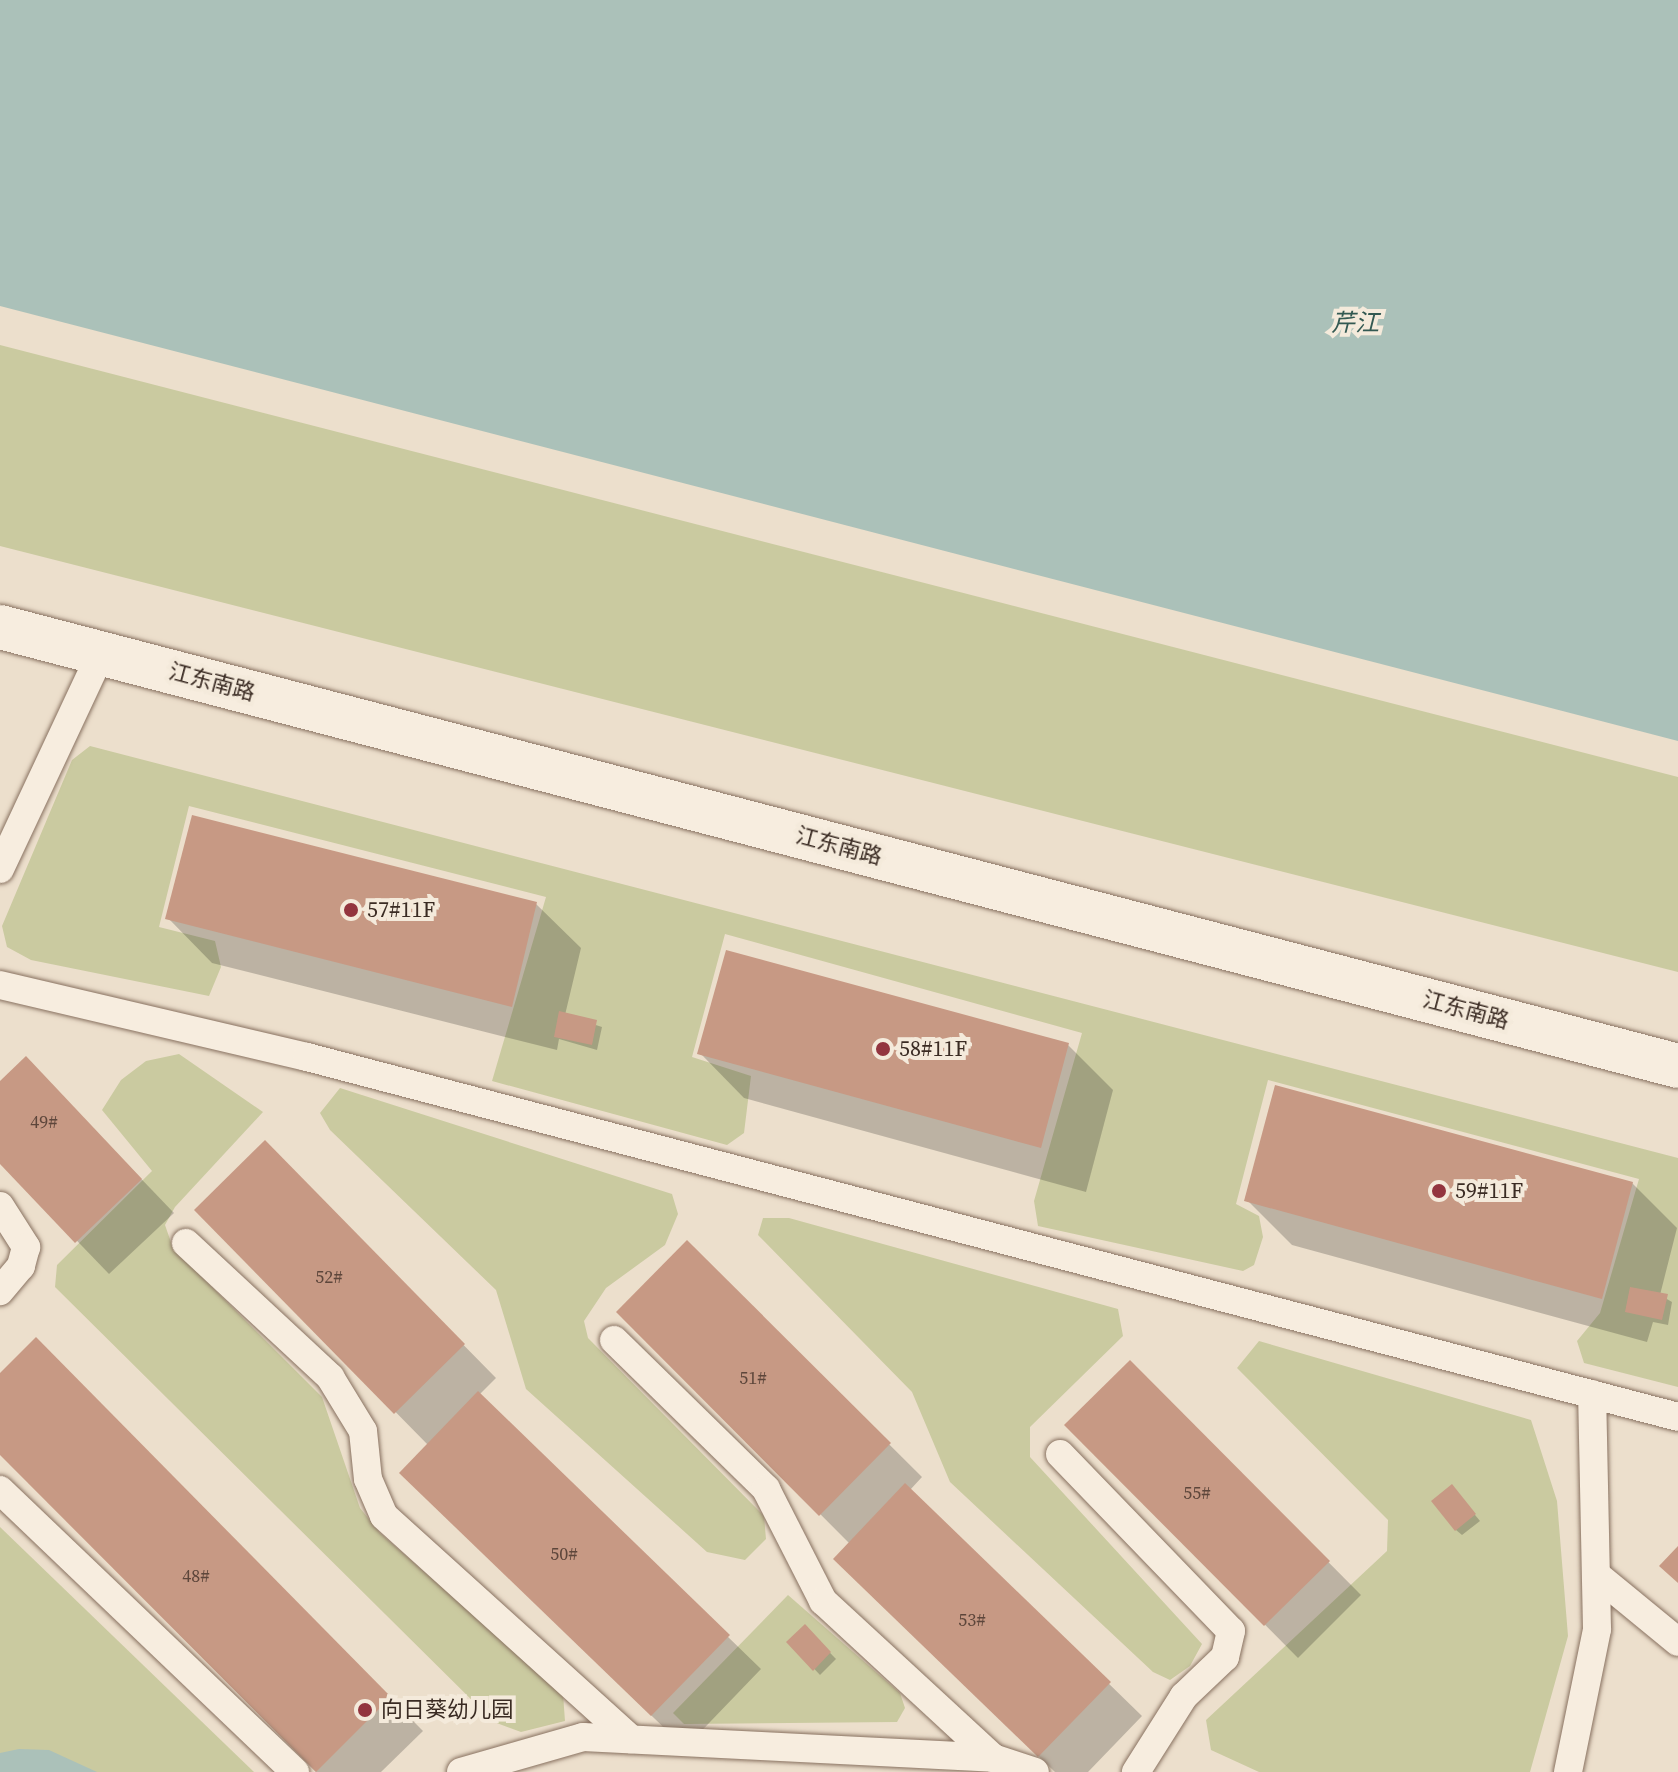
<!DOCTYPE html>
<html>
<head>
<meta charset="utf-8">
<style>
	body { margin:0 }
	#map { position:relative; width:1678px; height:1772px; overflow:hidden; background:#ecdfcc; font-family:"Source Serif 4","Noto Sans SC",serif }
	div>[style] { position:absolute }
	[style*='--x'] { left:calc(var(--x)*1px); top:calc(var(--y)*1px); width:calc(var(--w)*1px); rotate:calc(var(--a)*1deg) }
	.green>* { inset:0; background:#cacaa0 }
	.water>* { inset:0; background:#abc1b9 }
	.shadow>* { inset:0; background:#0003 }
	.building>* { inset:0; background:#c79984 }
	.roads { filter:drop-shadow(0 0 2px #887160) drop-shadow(0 0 2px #887160) }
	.service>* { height:28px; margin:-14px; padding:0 14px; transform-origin:14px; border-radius:14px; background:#f7eddf }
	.tertiary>* { height:44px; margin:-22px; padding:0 22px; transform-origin:22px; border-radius:22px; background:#f7eddf }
	.dots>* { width:22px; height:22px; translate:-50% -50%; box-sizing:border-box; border:4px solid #f4eadb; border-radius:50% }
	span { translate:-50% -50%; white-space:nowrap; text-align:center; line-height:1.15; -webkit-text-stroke:8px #f4eadb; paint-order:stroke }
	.number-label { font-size:18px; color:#5d463b }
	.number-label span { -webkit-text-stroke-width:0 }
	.street-label { font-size:22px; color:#3a2b23 }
	.poi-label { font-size:22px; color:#3a2b23 }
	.left { translate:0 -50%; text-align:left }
	.water-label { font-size:24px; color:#335952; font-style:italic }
</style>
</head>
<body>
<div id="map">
	<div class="green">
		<i style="clip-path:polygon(0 345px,1678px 777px,1678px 972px,0 546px)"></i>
		<i style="clip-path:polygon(90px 746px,1678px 1158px,1678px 1387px,1584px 1363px,1577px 1341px,1600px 1313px,1639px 1179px,1268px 1080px,1236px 1204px,1259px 1216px,1263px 1237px,1254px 1265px,1243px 1271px,1038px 1226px,1034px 1201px,1082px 1033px,725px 934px,692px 1057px,751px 1076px,744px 1133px,727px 1145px,492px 1081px,546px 897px,189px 806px,159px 927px,215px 941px,221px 967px,209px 996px,31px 960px,7px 947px,2px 926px,72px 760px)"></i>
		<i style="clip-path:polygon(179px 1054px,263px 1112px,175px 1207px,165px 1225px,173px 1248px,322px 1397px,360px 1508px,380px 1533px,563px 1694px,565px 1721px,521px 1732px,494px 1722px,55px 1287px,57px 1265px,152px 1171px,102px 1110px,121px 1080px,146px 1061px)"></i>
		<i style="clip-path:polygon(340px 1088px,672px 1194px,678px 1214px,665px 1245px,606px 1288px,584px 1321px,588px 1338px,764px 1516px,766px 1539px,745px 1560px,707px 1552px,526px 1389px,496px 1290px,330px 1130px,320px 1113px)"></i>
		<i style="clip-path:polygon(763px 1218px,789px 1218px,1118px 1309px,1123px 1336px,1030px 1427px,1030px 1457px,1202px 1644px,1190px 1666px,1170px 1680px,1153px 1672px,950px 1482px,912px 1392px,758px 1235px)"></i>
		<i style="clip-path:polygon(1259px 1341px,1531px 1420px,1557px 1501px,1568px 1636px,1530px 1772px,1259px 1772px,1211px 1750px,1206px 1720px,1387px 1551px,1388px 1520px,1237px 1368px)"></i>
		<i style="clip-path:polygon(0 1527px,254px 1772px,0 1772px)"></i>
		<i style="clip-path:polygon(788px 1595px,900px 1693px,905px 1708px,897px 1722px,684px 1724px,673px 1713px)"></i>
	</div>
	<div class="water">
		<i style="clip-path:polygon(0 0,1678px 0,1678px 741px,0 306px)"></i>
		<i style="clip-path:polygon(19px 1749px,49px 1750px,97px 1772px,0 1772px,0 1753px)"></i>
	</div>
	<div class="shadow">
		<i style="clip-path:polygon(536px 904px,581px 948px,565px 1015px,602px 1027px,597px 1050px,559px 1039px,557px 1050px,212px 963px,168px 918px)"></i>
		<i style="clip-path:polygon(1068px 1045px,1113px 1090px,1086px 1192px,744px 1098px,700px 1053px)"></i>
		<i style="clip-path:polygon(0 1083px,58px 1092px,174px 1213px,109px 1274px,0 1161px)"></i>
		<i style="clip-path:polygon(265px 1143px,496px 1378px,479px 1395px,761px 1669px,685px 1748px,435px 1506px,429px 1446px,197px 1210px)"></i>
		<i style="clip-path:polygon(1632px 1183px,1677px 1228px,1660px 1295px,1672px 1302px,1668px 1325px,1653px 1322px,1647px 1342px,1292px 1245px,1247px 1200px)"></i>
		<i style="clip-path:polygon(687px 1243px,922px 1477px,910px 1490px,1142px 1716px,1088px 1772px,1055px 1772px,868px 1592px,850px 1544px,619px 1312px)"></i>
		<i style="clip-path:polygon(36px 1340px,423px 1731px,381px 1772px,316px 1772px,0 1452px,0 1376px)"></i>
		<i style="clip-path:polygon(1130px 1362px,1361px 1595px,1298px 1658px,1067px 1425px)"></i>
		<i style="clip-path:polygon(1457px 1493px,1480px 1521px,1462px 1535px,1456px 1530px)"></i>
		<i style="clip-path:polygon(805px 1627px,836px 1659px,820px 1675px,789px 1642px)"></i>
	</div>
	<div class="building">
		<i style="clip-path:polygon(192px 815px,537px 902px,512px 1007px,165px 919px)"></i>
		<i style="clip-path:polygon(726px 950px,1069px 1043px,1041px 1148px,697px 1054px)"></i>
		<i style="clip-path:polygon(559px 1011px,597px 1020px,592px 1045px,554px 1037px)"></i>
		<i style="clip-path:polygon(26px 1056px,142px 1179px,75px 1243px,0 1164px,0 1081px)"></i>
		<i style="clip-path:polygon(1275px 1085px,1633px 1182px,1602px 1299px,1244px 1201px)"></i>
		<i style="clip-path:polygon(265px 1140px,465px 1344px,394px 1414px,194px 1210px)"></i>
		<i style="clip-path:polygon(687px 1240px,891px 1443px,819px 1516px,616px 1312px)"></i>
		<i style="clip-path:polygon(1630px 1287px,1668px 1294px,1662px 1320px,1625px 1312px)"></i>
		<i style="clip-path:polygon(36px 1337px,391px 1697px,316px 1772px,0 1455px,0 1373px)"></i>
		<i style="clip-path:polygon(1130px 1360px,1330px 1561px,1264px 1626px,1064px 1425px)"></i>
		<i style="clip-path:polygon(478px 1391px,730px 1635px,651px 1716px,399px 1473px)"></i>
		<i style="clip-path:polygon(905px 1483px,1111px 1682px,1038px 1757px,833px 1559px)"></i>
		<i style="clip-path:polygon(1452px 1484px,1476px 1514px,1455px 1531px,1431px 1501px)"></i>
		<i style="clip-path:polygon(1678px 1546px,1678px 1583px,1659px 1566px)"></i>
		<i style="clip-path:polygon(805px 1624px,831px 1652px,813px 1671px,786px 1642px)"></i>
	</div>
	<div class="roads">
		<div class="service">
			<i style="--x:0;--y:869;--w:238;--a:-64.9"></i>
			<i style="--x:0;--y:985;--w:315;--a:13.2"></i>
			<i style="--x:307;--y:1057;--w:1417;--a:14.71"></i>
			<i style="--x:0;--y:1206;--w:49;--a:57.6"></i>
			<i style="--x:26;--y:1247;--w:20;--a:105"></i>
			<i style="--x:21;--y:1266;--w:33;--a:130"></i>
			<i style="--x:186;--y:1243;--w:197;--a:42.9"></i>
			<i style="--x:330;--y:1377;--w:63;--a:58.6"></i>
			<i style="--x:363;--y:1431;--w:48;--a:84.1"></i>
			<i style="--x:368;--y:1479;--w:40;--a:66.6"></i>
			<i style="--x:384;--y:1516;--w:333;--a:42.1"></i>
			<i style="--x:614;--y:1340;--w:213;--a:44.4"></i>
			<i style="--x:766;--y:1489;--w:126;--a:63"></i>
			<i style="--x:823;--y:1601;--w:231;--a:42.7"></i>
			<i style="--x:1060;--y:1454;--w:246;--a:46"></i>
			<i style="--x:1231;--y:1631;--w:27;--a:103"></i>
			<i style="--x:1225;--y:1657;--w:57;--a:136.4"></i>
			<i style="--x:1184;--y:1696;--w:90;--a:122.3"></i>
			<i style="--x:0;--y:1490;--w:408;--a:43.7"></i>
			<i style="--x:1599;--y:1577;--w:102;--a:39.4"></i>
			<i style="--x:461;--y:1772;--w:127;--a:-16"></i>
			<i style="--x:583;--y:1737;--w:411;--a:2.9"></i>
			<i style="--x:993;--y:1758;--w:44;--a:18.4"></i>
			<i style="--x:1568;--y:1772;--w:146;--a:-78.5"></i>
			<i style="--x:1597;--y:1629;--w:235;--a:-91.2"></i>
		</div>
		<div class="tertiary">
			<i style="--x:0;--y:627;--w:1734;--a:14.66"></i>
		</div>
	</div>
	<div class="dots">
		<i style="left:351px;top:910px;background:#93353f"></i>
		<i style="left:883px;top:1049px;background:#93353f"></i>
		<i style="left:1439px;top:1191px;background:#93353f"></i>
		<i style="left:365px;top:1710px;background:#93353f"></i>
	</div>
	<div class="number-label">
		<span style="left:44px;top:1122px">49#</span>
		<span style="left:329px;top:1277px">52#</span>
		<span style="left:753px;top:1378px">51#</span>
		<span style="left:1197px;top:1493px">55#</span>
		<span style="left:564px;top:1554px">50#</span>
		<span style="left:196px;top:1576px">48#</span>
		<span style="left:972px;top:1620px">53#</span>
	</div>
	<div class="street-label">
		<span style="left:212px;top:682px;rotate:15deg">江东南路</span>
		<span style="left:839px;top:846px;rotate:15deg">江东南路</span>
		<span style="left:1466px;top:1010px;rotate:15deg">江东南路</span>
	</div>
	<div class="poi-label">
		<span class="left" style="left:367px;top:910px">57#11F</span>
		<span class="left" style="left:899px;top:1049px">58#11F</span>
		<span class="left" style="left:1455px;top:1191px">59#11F</span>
		<span class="left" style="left:381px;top:1710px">向日葵幼儿园</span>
	</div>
	<div class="water-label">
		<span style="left:1355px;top:323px">芹江</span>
	</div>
</div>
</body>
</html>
